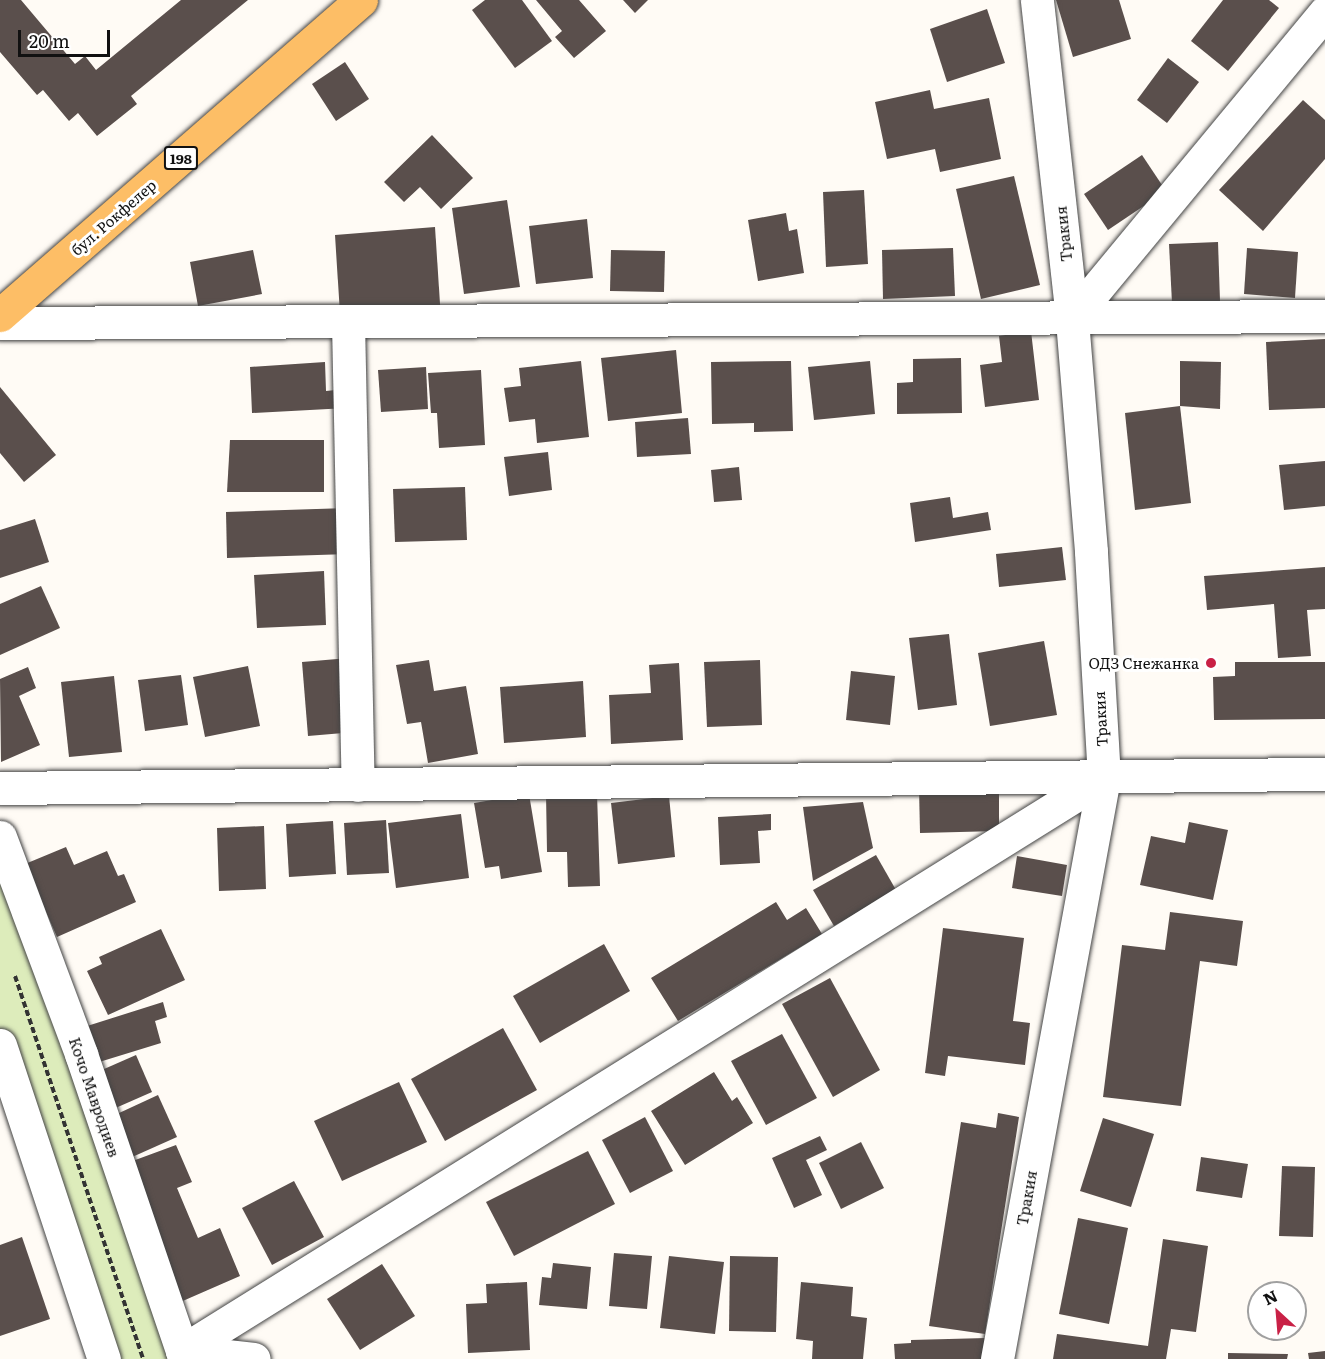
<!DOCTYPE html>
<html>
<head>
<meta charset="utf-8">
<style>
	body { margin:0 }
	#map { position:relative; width:1325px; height:1359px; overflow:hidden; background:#fffbf5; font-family:Literata,serif }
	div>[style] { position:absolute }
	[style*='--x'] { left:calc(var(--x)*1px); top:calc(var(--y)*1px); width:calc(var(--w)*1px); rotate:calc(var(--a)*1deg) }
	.green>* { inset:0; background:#ddecbb }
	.building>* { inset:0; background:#5a4f4c }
	.path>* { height:4px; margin-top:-2px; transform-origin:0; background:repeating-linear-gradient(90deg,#333 0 6px,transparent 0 9px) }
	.roads { filter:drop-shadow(0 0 2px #444) drop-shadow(0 0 2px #444) }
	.minor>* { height:33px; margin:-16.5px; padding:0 16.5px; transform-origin:16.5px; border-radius:16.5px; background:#fff }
	.primary>* { height:33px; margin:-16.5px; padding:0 16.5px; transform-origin:16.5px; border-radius:16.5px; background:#fdbe66 }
	.dots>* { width:16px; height:16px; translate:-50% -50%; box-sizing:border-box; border:3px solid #fff; border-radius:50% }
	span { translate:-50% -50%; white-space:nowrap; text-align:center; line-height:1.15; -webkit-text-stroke:6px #fff; paint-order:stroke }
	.shield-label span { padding:2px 4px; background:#fff; border:2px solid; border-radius:4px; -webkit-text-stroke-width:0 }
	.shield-label { font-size:14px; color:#111; font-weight:700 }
	.street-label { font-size:15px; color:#111 }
	.poi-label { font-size:15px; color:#111 }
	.right { translate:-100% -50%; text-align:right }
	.north { position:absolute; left:1247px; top:1281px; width:60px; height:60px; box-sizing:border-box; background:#fff; border:2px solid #a0a0a0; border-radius:50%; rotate:334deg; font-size:16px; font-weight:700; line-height:24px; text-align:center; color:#111 }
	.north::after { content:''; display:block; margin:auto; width:21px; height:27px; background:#c92146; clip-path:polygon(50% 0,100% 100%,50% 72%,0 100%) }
	.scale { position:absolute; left:18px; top:30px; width:92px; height:27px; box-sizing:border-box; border:3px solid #111; border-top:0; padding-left:8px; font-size:18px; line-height:21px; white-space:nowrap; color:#111; -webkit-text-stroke:4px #fff; paint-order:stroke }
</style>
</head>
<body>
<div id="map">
	<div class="green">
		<i style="clip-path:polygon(0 837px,185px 1359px,104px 1359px,0 1045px)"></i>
	</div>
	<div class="building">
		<i style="clip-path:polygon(0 0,21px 0,75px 64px,85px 56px,96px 70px,181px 0,248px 0,131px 96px,137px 104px,97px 136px,78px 113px,69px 121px,43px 90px,37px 95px,0 52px)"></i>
		<i style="clip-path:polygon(485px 0,522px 0,552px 41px,515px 68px,472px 10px)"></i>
		<i style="clip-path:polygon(536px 0,579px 0,606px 31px,574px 58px,555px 37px,562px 31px)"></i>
		<i style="clip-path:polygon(623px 0,648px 0,635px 13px)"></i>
		<i style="clip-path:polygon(1056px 0,1119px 0,1131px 39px,1073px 57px)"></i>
		<i style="clip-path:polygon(1223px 0,1269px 0,1279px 8px,1228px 71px,1191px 41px)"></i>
		<i style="clip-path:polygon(987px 9px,1005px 63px,947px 82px,930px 29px)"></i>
		<i style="clip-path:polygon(1168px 58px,1199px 82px,1167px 123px,1137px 100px)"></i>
		<i style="clip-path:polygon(345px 62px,369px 99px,336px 121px,312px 84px)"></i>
		<i style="clip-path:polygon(930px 90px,934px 109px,989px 98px,1001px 159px,940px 172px,935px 149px,887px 159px,875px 102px)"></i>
		<i style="clip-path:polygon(1303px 100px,1325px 120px,1325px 159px,1263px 231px,1219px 190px)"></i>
		<i style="clip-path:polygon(432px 135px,473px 178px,441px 209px,420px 187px,404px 202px,384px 182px)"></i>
		<i style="clip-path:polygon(1142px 155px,1166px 191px,1108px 230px,1084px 194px)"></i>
		<i style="clip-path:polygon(1014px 176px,1040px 285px,981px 299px,956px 189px)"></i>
		<i style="clip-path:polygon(864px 190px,868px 264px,826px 267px,823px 192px)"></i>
		<i style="clip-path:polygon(507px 200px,520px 287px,464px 294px,452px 208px)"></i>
		<i style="clip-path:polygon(786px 213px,789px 231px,797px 229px,804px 273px,758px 281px,748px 220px)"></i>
		<i style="clip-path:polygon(587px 219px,593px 278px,536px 284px,529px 226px)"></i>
		<i style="clip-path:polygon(435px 227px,441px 319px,340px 314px,335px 235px)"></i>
		<i style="clip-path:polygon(1218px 242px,1220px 301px,1172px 303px,1169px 244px)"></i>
		<i style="clip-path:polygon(953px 248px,955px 296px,883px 299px,882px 250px)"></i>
		<i style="clip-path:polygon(1247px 248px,1298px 252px,1295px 298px,1244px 294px)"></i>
		<i style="clip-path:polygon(253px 250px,262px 294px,198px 306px,190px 262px)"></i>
		<i style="clip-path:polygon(611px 250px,665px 251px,664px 292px,610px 291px)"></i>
		<i style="clip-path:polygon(1031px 331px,1039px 400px,985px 407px,980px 365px,1002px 362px,999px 336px)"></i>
		<i style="clip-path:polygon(1325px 339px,1325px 408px,1269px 410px,1266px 342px)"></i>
		<i style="clip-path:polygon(676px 350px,682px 413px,608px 421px,601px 358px)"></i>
		<i style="clip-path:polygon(961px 358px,962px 413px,897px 414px,897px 383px,913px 382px,913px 359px)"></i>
		<i style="clip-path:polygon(581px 361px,589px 437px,537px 443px,535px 419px,509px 422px,504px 388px,521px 386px,519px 368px)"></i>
		<i style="clip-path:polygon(791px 361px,793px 431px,754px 432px,754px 423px,712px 424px,711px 362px)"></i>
		<i style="clip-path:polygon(870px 361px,875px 414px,814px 420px,808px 367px)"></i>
		<i style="clip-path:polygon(1180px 361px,1221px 362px,1220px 409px,1180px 406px)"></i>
		<i style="clip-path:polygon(325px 362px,326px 391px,346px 389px,347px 408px,252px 413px,250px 367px)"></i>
		<i style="clip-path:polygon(426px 367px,428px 409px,381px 412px,378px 370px)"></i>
		<i style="clip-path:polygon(481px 370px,485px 445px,439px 448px,437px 413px,431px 413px,428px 373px)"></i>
		<i style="clip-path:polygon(0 387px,56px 455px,24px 482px,0 453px)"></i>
		<i style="clip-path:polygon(1180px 406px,1191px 503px,1135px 510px,1125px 413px)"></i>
		<i style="clip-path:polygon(688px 418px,691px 454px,637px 457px,635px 422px)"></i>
		<i style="clip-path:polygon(230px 440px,324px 440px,324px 492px,227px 492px)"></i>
		<i style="clip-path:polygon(548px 452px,552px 490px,509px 496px,504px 457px)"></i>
		<i style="clip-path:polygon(1325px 461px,1325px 506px,1284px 510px,1279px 465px)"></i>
		<i style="clip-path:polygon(739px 467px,742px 500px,714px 502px,711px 470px)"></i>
		<i style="clip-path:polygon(465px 487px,467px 540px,395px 542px,393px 489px)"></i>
		<i style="clip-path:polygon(950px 497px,953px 518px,988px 512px,991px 530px,915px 542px,910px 503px)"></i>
		<i style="clip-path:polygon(347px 508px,349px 554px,227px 558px,226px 512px)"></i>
		<i style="clip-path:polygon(35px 519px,49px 562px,0 578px,0 530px)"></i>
		<i style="clip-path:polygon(1062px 547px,1066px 580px,999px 587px,996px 554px)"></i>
		<i style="clip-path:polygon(1325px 567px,1325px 609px,1307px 610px,1311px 656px,1278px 658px,1274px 604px,1207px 610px,1204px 576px)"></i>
		<i style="clip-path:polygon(324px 571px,326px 625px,257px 628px,254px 575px)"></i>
		<i style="clip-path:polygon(41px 586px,60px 628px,0 655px,0 604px)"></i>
		<i style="clip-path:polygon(949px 634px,957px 705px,918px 710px,909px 638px)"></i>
		<i style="clip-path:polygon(1044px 641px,1057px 715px,990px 726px,978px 653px)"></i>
		<i style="clip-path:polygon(349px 658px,355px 732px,308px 736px,302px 662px)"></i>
		<i style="clip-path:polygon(429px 660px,434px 691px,466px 686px,478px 754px,428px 763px,421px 722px,407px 724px,396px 665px)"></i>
		<i style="clip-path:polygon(760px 660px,762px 725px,707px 727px,704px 662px)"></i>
		<i style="clip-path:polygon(1235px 662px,1325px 662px,1325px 719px,1214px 720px,1213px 677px,1235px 676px)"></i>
		<i style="clip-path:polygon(679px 663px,683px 740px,611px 744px,609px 695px,651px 693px,649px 665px)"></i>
		<i style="clip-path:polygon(248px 666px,260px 726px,205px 737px,193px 677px)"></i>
		<i style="clip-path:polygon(28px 667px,36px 688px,19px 696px,40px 745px,1px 762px,0 679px)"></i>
		<i style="clip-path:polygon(851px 671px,895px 676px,890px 725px,846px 720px)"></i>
		<i style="clip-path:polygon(181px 675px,188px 725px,145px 731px,138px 680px)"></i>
		<i style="clip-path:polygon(114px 676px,122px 752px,69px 757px,61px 682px)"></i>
		<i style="clip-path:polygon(583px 681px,586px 737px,504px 743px,500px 687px)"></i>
		<i style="clip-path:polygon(999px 787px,999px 831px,920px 833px,919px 788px)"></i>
		<i style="clip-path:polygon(597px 793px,600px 886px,568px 887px,567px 852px,547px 852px,546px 794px)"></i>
		<i style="clip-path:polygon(529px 794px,542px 872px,501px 879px,499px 866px,485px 868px,474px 803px)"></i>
		<i style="clip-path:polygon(669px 796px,675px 857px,618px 864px,611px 803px)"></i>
		<i style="clip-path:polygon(863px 802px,873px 848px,813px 881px,803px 807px)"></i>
		<i style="clip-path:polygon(461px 814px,469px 878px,396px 888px,388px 823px)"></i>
		<i style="clip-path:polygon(771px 814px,771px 830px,758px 831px,760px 863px,720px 865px,718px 817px)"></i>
		<i style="clip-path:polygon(386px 820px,389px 873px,347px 875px,344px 823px)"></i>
		<i style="clip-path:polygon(333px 821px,336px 874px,289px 877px,286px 824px)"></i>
		<i style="clip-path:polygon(1189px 822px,1228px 830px,1213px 900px,1140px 885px,1151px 836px,1185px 843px)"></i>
		<i style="clip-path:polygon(264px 826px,266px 889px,219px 891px,217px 828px)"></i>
		<i style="clip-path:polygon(66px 847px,74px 865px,107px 851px,118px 876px,124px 874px,136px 902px,57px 937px,25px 864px)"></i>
		<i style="clip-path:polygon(876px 855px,896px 890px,834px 926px,813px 890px)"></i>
		<i style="clip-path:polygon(1017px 856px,1067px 865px,1062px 896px,1012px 888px)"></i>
		<i style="clip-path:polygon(776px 902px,787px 920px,806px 908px,822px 934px,678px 1021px,651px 978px)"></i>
		<i style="clip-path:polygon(1170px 912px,1243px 921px,1237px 966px,1200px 961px,1181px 1106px,1103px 1097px,1122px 945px,1165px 950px)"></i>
		<i style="clip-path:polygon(943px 928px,1024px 938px,1013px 1021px,1030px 1023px,1025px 1065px,948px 1056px,945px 1076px,925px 1073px)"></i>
		<i style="clip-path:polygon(161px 929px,185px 980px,108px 1015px,87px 971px,102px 964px,99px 957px)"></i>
		<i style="clip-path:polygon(604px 944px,630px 991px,540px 1043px,513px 996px)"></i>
		<i style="clip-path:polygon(830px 978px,880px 1070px,833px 1097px,782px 1004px)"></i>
		<i style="clip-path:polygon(163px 1002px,167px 1017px,155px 1021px,161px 1043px,96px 1063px,84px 1027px)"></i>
		<i style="clip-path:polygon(503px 1028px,537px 1090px,445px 1141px,411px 1079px)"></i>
		<i style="clip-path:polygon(782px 1034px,817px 1098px,766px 1125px,731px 1061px)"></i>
		<i style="clip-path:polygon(136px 1055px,152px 1092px,111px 1110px,95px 1073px)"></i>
		<i style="clip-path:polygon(714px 1072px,732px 1101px,737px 1097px,753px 1123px,685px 1165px,651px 1111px)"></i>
		<i style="clip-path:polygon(399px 1082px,427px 1142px,342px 1181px,314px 1121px)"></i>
		<i style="clip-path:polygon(158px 1095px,177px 1137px,121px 1162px,104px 1120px)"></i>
		<i style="clip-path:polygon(998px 1113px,1019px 1117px,985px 1334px,929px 1326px,961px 1122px,996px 1128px)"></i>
		<i style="clip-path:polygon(645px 1117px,673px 1171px,630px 1193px,602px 1140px)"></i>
		<i style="clip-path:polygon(1103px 1118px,1154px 1134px,1131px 1207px,1080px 1191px)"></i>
		<i style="clip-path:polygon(820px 1136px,827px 1150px,806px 1160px,822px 1195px,794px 1208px,772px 1158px)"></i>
		<i style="clip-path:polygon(861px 1142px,884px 1188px,841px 1209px,819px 1163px)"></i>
		<i style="clip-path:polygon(176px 1145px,192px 1182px,177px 1188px,198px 1238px,220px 1228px,240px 1276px,169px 1307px,119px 1166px)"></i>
		<i style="clip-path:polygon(588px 1151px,615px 1204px,514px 1256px,486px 1202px)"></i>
		<i style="clip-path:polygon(1201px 1157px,1248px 1164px,1242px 1198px,1196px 1191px)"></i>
		<i style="clip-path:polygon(1282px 1166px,1315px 1167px,1313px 1237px,1279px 1236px)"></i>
		<i style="clip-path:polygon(294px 1181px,324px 1237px,272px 1265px,242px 1208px)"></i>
		<i style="clip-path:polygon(1078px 1218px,1128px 1228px,1109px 1324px,1059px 1314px)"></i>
		<i style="clip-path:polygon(22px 1237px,50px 1319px,0 1336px,0 1245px)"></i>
		<i style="clip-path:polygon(1163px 1239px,1208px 1246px,1196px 1332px,1171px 1329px,1166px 1359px,1053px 1359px,1057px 1334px,1148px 1346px)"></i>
		<i style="clip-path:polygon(614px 1253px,652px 1256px,647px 1309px,609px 1306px)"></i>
		<i style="clip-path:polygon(669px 1256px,724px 1262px,715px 1334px,660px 1328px)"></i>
		<i style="clip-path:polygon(730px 1256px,778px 1257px,776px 1332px,729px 1331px)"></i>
		<i style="clip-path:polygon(553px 1263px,591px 1267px,587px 1309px,539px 1305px,542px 1277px,551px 1278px)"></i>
		<i style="clip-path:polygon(382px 1264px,415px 1316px,360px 1350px,327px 1299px)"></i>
		<i style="clip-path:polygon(527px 1282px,530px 1350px,468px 1353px,466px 1304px,487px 1303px,486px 1284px)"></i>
		<i style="clip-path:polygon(801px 1282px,853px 1287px,851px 1316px,867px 1318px,863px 1359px,812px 1359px,813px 1341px,796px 1339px)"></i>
		<i style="clip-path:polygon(986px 1338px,986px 1359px,895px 1359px,894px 1344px,911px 1343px,911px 1340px)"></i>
		<i style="clip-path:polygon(1325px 1351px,1325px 1359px,1309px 1359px,1308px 1353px)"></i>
		<i style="clip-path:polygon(1228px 1353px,1288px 1354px,1287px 1359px,1228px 1359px)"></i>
	</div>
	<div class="path">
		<i style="--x:15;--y:976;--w:404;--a:71.5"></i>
	</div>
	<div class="roads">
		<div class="minor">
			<i style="--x:1072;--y:318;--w:397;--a:-50.4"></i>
			<i style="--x:348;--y:322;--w:463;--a:88.8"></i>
			<i style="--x:0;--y:323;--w:1325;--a:-0.3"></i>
			<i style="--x:0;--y:788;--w:1325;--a:-0.61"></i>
			<i style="--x:0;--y:837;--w:232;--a:69.5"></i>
			<i style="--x:81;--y:1054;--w:322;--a:71.2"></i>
			<i style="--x:0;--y:1045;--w:331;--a:71.7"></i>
			<i style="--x:182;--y:1351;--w:1085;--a:-31.89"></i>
			<i style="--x:182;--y:1351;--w:72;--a:6.3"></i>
			<i style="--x:997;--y:1359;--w:591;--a:-79.57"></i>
			<i style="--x:1104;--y:778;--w:227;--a:-93.3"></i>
			<i style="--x:1091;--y:551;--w:234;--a:-94.7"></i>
			<i style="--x:1072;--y:318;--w:320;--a:-96.3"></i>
		</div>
		<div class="primary">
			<i style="--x:0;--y:315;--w:479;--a:-41.1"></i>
		</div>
	</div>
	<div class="dots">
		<i style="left:1211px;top:663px;background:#c92146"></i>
	</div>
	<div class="shield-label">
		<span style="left:181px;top:158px">198</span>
	</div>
	<div class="street-label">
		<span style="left:113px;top:217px;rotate:-41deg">бул. Рокфелер</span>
		<span style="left:1063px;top:234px;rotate:-96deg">Тракия</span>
		<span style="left:1100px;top:719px;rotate:-93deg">Тракия</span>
		<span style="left:95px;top:1097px;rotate:71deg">Кочо Мавродиев</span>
		<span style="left:1026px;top:1198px;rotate:-80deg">Тракия</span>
	</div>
	<div class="poi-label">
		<span class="right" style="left:1199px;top:663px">ОДЗ Снежанка</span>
	</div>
	<div class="north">N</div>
	<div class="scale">20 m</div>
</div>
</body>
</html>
